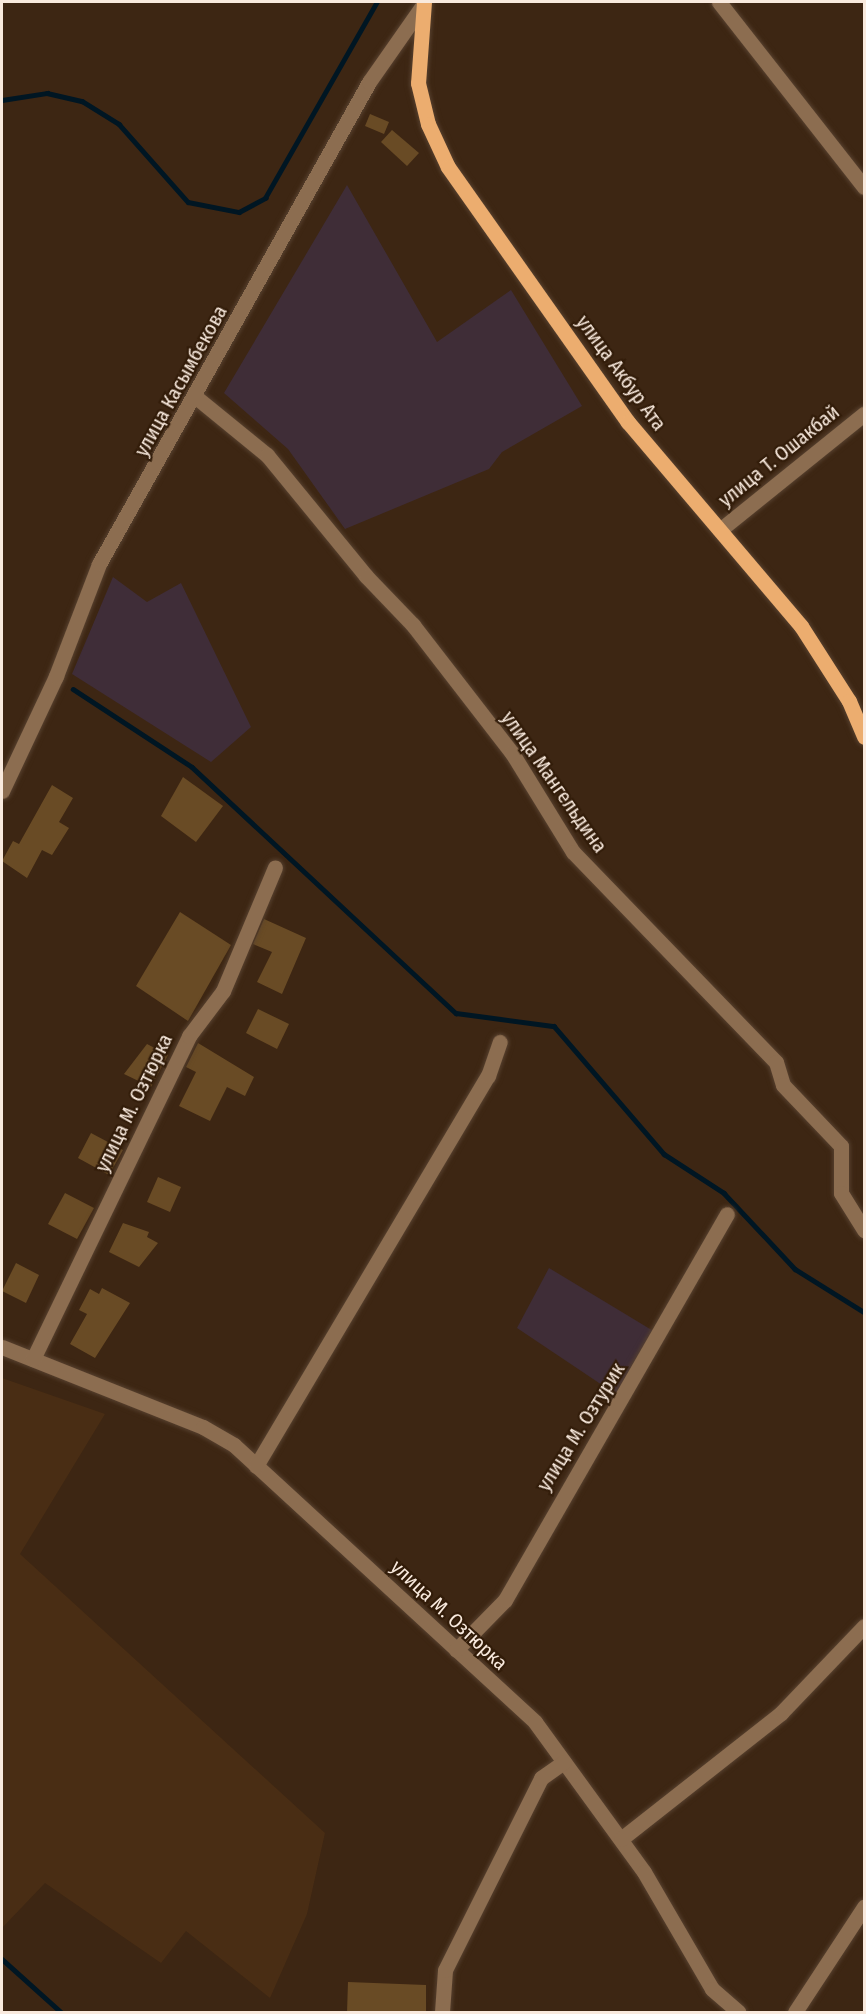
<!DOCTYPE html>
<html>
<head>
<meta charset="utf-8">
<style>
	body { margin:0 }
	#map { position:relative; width:866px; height:2014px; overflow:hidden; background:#3d2613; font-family:"Fira Sans Condensed",sans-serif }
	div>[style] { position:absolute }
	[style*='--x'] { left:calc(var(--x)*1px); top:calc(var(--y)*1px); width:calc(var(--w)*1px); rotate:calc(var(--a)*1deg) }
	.commercial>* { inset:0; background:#3f2d38 }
	.built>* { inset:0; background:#492d14 }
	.education>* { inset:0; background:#3f2d37 }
	.stream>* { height:4.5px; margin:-2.25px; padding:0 2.25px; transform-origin:2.25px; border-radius:2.25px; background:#001623 }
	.building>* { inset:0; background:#694b25 }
	.roads { filter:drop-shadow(0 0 2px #57412f) drop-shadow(0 0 2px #57412f) }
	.minor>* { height:15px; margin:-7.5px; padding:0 7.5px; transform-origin:7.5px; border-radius:7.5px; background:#8c6d50 }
	.major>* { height:15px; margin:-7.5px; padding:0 7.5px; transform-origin:7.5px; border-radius:7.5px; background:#ecad6f }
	span { translate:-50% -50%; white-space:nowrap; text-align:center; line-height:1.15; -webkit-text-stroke:4.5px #321c09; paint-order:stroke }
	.street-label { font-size:20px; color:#f9eade }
	.frame { position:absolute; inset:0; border:3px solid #f9eade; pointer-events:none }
</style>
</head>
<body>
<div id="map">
	<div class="commercial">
		<i style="clip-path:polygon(113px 577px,147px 602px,181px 583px,251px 727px,211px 762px,72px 674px)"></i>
	</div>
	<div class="built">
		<i style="clip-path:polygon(2px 1378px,105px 1414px,20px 1554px,325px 1833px,307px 1914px,270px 1998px,186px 1931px,161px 1963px,45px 1883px,2px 1928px)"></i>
	</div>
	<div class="education">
		<i style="clip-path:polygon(347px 185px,437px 342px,511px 290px,582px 406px,502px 452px,489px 469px,345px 529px,288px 449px,224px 393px)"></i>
		<i style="clip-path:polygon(549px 1268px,655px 1332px,617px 1395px,517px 1328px)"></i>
	</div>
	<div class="stream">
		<i style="--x:2;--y:100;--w:46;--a:-8.8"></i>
		<i style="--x:47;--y:93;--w:36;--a:13"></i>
		<i style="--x:82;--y:101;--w:44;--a:31.9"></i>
		<i style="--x:119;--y:124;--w:104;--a:48.5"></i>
		<i style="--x:188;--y:202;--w:52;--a:11.1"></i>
		<i style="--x:239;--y:212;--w:30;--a:-28"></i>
		<i style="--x:265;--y:198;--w:226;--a:-60.3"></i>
		<i style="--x:73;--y:689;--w:142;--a:33.2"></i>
		<i style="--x:192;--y:767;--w:361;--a:43"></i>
		<i style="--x:456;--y:1013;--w:99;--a:7.6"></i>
		<i style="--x:554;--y:1026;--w:169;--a:49.3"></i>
		<i style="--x:664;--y:1154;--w:72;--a:33"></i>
		<i style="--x:724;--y:1193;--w:104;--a:46.9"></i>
		<i style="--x:795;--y:1269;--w:81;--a:31.9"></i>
		<i style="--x:2;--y:1959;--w:79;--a:41.9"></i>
	</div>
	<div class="building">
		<i style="clip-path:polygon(370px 114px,389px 122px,384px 134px,365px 126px)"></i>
		<i style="clip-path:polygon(392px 130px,419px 153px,407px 166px,381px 142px)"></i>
		<i style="clip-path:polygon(183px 777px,223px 806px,196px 842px,161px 816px)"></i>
		<i style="clip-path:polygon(52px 785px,73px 798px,59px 822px,69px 828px,52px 855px,42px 850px,27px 878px,2px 861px,13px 841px,19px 844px)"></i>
		<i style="clip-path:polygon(180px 912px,231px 945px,188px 1021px,136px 986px)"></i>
		<i style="clip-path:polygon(264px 919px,306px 938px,282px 994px,257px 982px,272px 952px,253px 944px)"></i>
		<i style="clip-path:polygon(258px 1009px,289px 1024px,277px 1049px,246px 1033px)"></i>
		<i style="clip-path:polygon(198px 1043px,254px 1077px,245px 1096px,227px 1087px,210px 1121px,179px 1106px,196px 1072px,186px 1067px)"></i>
		<i style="clip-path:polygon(147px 1044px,168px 1055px,151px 1087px,124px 1074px)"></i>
		<i style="clip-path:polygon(91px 1133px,123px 1150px,109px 1175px,78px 1158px)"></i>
		<i style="clip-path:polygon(158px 1177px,181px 1187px,170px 1212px,147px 1202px)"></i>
		<i style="clip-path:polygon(65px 1193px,94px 1208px,77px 1239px,48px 1224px)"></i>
		<i style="clip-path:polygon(123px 1223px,149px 1232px,147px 1237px,158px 1243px,139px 1267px,109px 1252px)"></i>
		<i style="clip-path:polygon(16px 1263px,39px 1275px,26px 1303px,2px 1291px)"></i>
		<i style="clip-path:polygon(102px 1288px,130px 1303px,95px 1358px,70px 1344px,87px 1314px,79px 1310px,90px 1289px,99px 1294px)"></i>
		<i style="clip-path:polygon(348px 1982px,426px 1985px,426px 2013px,347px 2013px)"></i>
	</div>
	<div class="roads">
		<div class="minor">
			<i style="--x:719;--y:2;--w:235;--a:51.9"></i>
			<i style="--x:197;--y:398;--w:90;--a:39.2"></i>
			<i style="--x:267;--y:455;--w:156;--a:50.7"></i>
			<i style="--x:366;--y:576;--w:68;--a:46.2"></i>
			<i style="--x:413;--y:625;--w:162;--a:52.3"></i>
			<i style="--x:512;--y:753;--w:116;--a:58.4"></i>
			<i style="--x:573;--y:852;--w:292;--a:46"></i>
			<i style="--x:776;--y:1062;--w:24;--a:73"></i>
			<i style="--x:783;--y:1085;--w:84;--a:46.4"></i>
			<i style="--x:841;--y:1146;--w:47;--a:90"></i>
			<i style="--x:841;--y:1193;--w:44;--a:58.1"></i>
			<i style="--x:720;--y:530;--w:185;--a:-38.9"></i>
			<i style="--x:2;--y:791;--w:127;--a:-64.8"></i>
			<i style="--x:56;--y:676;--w:120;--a:-69"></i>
			<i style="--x:99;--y:564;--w:552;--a:-60.74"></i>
			<i style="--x:369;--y:82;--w:94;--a:-55"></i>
			<i style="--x:2;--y:1347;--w:216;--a:21.7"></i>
			<i style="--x:203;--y:1427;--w:36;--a:30"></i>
			<i style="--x:234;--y:1445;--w:409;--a:42.6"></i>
			<i style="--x:535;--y:1722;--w:185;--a:54"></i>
			<i style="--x:644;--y:1872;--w:135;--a:59.8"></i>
			<i style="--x:712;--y:1989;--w:35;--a:41"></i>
			<i style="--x:33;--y:1359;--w:359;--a:-64.2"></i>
			<i style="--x:189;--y:1036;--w:56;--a:-52.9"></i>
			<i style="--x:223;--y:991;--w:134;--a:-67.2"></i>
			<i style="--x:256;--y:1466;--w:454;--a:-59.3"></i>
			<i style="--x:488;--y:1076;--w:36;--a:-71"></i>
			<i style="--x:456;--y:1650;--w:70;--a:-45.6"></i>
			<i style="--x:505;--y:1600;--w:445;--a:-60.1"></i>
			<i style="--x:621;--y:1839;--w:204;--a:-38.2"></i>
			<i style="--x:781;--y:1713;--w:120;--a:-46.3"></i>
			<i style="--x:442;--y:2012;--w:42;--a:-85.9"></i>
			<i style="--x:445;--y:1970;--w:215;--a:-63.4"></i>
			<i style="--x:541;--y:1778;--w:28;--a:-35"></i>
			<i style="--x:795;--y:2012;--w:126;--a:-56.7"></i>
		</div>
		<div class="major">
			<i style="--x:424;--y:2;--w:81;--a:94.2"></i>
			<i style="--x:418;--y:83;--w:42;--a:76.3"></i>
			<i style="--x:428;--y:124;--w:47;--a:65.1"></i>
			<i style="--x:448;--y:167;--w:312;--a:54.8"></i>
			<i style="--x:628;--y:422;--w:267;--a:49.7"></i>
			<i style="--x:801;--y:626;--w:89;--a:57.4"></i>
			<i style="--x:849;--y:701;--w:39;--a:67"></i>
		</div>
	</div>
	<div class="street-label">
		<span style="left:621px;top:373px;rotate:54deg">улица Акбур Ата</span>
		<span style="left:181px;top:381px;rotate:-61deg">улица Касымбекова</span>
		<span style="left:779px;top:456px;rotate:-39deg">улица Т. Ошакбай</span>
		<span style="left:554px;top:782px;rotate:55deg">улица Мангельдина</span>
		<span style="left:134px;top:1103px;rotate:-64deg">улица М. Озтюрка</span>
		<span style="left:581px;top:1427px;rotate:-58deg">улица М. Озтурик</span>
		<span style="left:449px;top:1615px;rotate:43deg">улица М. Озтюрка</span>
	</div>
	<div class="frame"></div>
</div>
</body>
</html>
